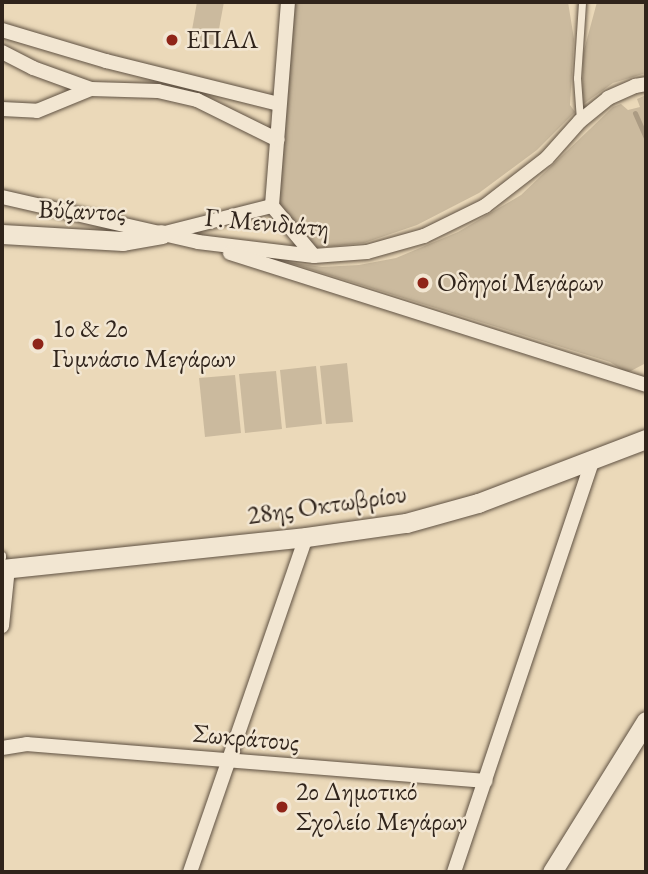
<!DOCTYPE html>
<html>
<head>
<meta charset="utf-8">
<style>
	body { margin:0 }
	#map { position:relative; width:648px; height:874px; overflow:hidden; background:#ebd9b9; font-family:"EB Garamond",serif }
	div>[style] { position:absolute }
	[style*='--x'] { left:calc(var(--x)*1px); top:calc(var(--y)*1px); width:calc(var(--w)*1px); rotate:calc(var(--a)*1deg) }
	.green>* { inset:0; background:#cbba9e }
	.stream>* { height:5px; margin:-2.5px; padding:0 2.5px; transform-origin:2.5px; border-radius:2.5px; background:#ab9b83 }
	.roads { filter:drop-shadow(0 0 2px #5f5142) drop-shadow(0 0 2px #5f5142) }
	.lane>* { height:7px; margin:-3.5px; padding:0 3.5px; transform-origin:3.5px; border-radius:3.5px; background:#f2e6d2 }
	.street>* { height:14px; margin:-7px; padding:0 7px; transform-origin:7px; border-radius:7px; background:#f2e6d2 }
	.secondary>* { height:19px; margin:-9.5px; padding:0 9.5px; transform-origin:9.5px; border-radius:9.5px; background:#f2e6d2 }
	.dots>* { width:19px; height:19px; translate:-50% -50%; box-sizing:border-box; border:4px solid #f2e6d2; border-radius:50% }
	span { translate:-50% -50%; white-space:nowrap; text-align:center; line-height:1.15; -webkit-text-stroke:5px #f2e6d2; paint-order:stroke }
	.poi-label { font-size:26px; color:#30241b }
	.left { translate:0 -50%; text-align:left }
	.street-label { font-size:26px; color:#30241b }
	.frame { position:absolute; inset:0; border:4px solid #30241b; pointer-events:none }
</style>
</head>
<body>
<div id="map">
	<div class="green">
		<i style="clip-path:polygon(197px 2px,224px 2px,216px 45px,190px 41px)"></i>
		<i style="clip-path:polygon(294px 2px,568px 2px,574px 39px,570px 105px,575px 112px,537px 150px,479px 193px,417px 225px,364px 243px,315px 248px,278px 205px)"></i>
		<i style="clip-path:polygon(597px 2px,646px 2px,646px 73px,613px 83px,582px 105px,583px 54px)"></i>
		<i style="clip-path:polygon(646px 95px,646px 363px,627px 373px,610px 362px,287px 262px,322px 267px,359px 265px,396px 258px,458px 232px,521px 195px,613px 107px,621px 104px,628px 110px,640px 107px,637px 99px)"></i>
		<i style="clip-path:polygon(347px 363px,353px 422px,326px 424px,320px 366px)"></i>
		<i style="clip-path:polygon(316px 366px,322px 424px,286px 428px,280px 370px)"></i>
		<i style="clip-path:polygon(276px 371px,282px 429px,245px 433px,239px 374px)"></i>
		<i style="clip-path:polygon(235px 375px,241px 433px,205px 437px,199px 378px)"></i>
	</div>
	<div class="stream">
		<i style="--x:635;--y:113;--w:27;--a:66"></i>
	</div>
	<div class="roads">
		<div class="lane">
			<i style="--x:580;--y:120;--w:42;--a:-94.1"></i>
			<i style="--x:577;--y:78;--w:76;--a:-86.2"></i>
			<i style="--x:2;--y:555;--w:2;--a:90"></i>
		</div>
		<div class="street">
			<i style="--x:288;--y:2;--w:205;--a:94.5"></i>
			<i style="--x:272;--y:206;--w:65;--a:50"></i>
			<i style="--x:2;--y:30;--w:109;--a:16.6"></i>
			<i style="--x:106;--y:61;--w:178;--a:14"></i>
			<i style="--x:2;--y:52;--w:35;--a:27"></i>
			<i style="--x:33;--y:68;--w:62;--a:19.9"></i>
			<i style="--x:91;--y:89;--w:67;--a:1.7"></i>
			<i style="--x:158;--y:91;--w:40;--a:13"></i>
			<i style="--x:197;--y:100;--w:90;--a:26.3"></i>
			<i style="--x:2;--y:109;--w:35;--a:3"></i>
			<i style="--x:37;--y:111;--w:58;--a:-22.2"></i>
			<i style="--x:2;--y:197;--w:201;--a:12.9"></i>
			<i style="--x:198;--y:242;--w:117;--a:6.9"></i>
			<i style="--x:314;--y:256;--w:53;--a:-4.3"></i>
			<i style="--x:367;--y:252;--w:59;--a:-15.7"></i>
			<i style="--x:424;--y:236;--w:68;--a:-26.2"></i>
			<i style="--x:485;--y:206;--w:78;--a:-37.7"></i>
			<i style="--x:547;--y:158;--w:50;--a:-48.3"></i>
			<i style="--x:580;--y:121;--w:36;--a:-39"></i>
			<i style="--x:608;--y:98;--w:30;--a:-24"></i>
			<i style="--x:635;--y:86;--w:11;--a:-10"></i>
			<i style="--x:165;--y:233;--w:110;--a:-14.2"></i>
			<i style="--x:230;--y:253;--w:436;--a:17.6"></i>
			<i style="--x:2;--y:626;--w:58;--a:-84.1"></i>
			<i style="--x:2;--y:748;--w:25;--a:-9"></i>
			<i style="--x:27;--y:744;--w:460;--a:4.6"></i>
			<i style="--x:190;--y:872;--w:355;--a:-70.9"></i>
			<i style="--x:454;--y:872;--w:433;--a:-71.4"></i>
		</div>
		<div class="secondary">
			<i style="--x:2;--y:234;--w:121;--a:3.3"></i>
			<i style="--x:123;--y:241;--w:39;--a:-10"></i>
			<i style="--x:2;--y:569;--w:306;--a:-6"></i>
			<i style="--x:306;--y:537;--w:101;--a:-8"></i>
			<i style="--x:406;--y:523;--w:75;--a:-15.5"></i>
			<i style="--x:478;--y:503;--w:180;--a:-20.9"></i>
			<i style="--x:552;--y:872;--w:178;--a:-58.1"></i>
		</div>
	</div>
	<div class="dots">
		<i style="left:172px;top:40px;background:#8f2418"></i>
		<i style="left:423px;top:283px;background:#8f2418"></i>
		<i style="left:38px;top:344px;background:#8f2418"></i>
		<i style="left:282px;top:807px;background:#8f2418"></i>
	</div>
	<div class="poi-label">
		<span class="left" style="left:186px;top:40px">ΕΠΑΛ</span>
		<span class="left" style="left:437px;top:283px">Οδηγοί Μεγάρων</span>
		<span class="left" style="left:52px;top:344px">1ο &amp; 2ο<br>Γυμνάσιο Μεγάρων</span>
		<span class="left" style="left:296px;top:807px">2ο Δημοτικό<br>Σχολείο Μεγάρων</span>
	</div>
	<div class="street-label">
		<span style="left:82px;top:211px;rotate:2deg">Βύζαντος</span>
		<span style="left:267px;top:223px;rotate:5deg">Γ. Μενιδιάτη</span>
		<span style="left:327px;top:505px;rotate:-8deg">28ης Οκτωβρίου</span>
		<span style="left:246px;top:738px;rotate:5deg">Σωκράτους</span>
	</div>
	<div class="frame"></div>
</div>
</body>
</html>
